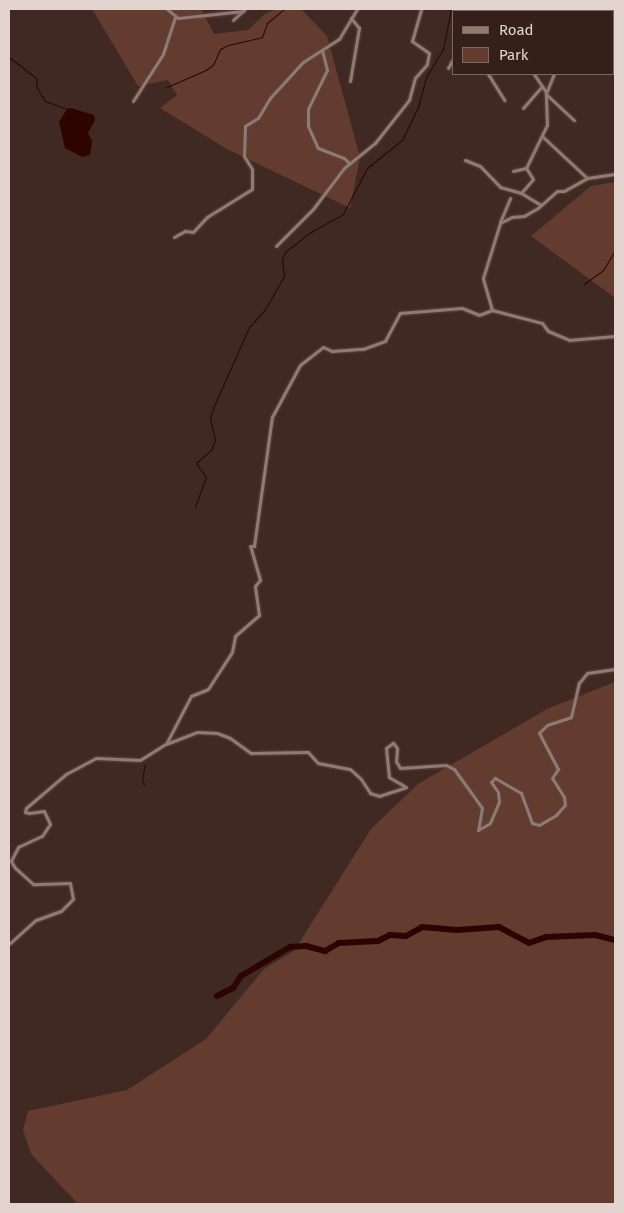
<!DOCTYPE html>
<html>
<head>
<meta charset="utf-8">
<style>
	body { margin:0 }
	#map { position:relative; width:624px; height:1213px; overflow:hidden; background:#3f2922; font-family:"Fira Sans",sans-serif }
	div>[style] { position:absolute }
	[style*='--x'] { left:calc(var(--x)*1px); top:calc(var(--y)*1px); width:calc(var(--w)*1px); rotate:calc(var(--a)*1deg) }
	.green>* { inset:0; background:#633c2f }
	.water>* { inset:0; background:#2d0400 }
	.stream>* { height:1px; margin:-0.5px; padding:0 0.5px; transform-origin:0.5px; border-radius:0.5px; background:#2d0400 }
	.river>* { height:6px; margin:-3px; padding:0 3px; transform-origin:3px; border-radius:3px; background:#2d0400 }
	.roads { filter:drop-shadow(0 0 1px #5a4742) drop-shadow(0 0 1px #5a4742) }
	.minor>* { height:3px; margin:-1.5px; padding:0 1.5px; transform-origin:1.5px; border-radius:1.5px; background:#937970 }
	span { translate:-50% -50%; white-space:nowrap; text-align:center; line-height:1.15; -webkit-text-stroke:4px #342019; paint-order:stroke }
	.frame { position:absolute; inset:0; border:10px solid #e2d3cf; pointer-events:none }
	.legend { position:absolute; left:452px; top:10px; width:162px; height:65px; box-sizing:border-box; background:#342019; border:1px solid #7a6862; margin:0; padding:6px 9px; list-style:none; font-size:15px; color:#e2d3cf }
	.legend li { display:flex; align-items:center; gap:10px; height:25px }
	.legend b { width:25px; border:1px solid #7a6862 }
</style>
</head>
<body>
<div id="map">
	<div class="green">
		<i style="clip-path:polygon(92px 9px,201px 9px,214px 34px,248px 30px,265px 14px,276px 9px,301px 9px,327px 36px,360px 157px,350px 208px,227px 149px,160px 108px,177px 95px,168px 80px,138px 86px)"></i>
		<i style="clip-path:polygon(615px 182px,615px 298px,531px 236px,591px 186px)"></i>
		<i style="clip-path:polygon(615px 682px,615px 1204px,78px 1204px,31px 1154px,23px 1130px,28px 1111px,127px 1090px,206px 1039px,264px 969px,294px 951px,371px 829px,418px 784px,547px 709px)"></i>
	</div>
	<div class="water">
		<i style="clip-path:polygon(71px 108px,94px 115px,95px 120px,88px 133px,92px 141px,90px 155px,82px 157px,65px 148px,59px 122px,67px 109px)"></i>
	</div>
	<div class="stream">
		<i style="--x:9;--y:57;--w:36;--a:38"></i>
		<i style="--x:37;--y:79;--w:7;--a:98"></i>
		<i style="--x:36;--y:86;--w:17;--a:59"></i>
		<i style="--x:45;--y:101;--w:23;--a:20"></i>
		<i style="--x:167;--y:87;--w:43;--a:-23.6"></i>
		<i style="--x:206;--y:70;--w:9;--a:-36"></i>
		<i style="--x:213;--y:65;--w:17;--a:-66"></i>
		<i style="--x:220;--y:49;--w:9;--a:-27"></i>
		<i style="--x:228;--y:45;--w:35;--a:-13"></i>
		<i style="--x:262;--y:37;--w:15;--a:-70"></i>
		<i style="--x:267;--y:23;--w:22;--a:-39"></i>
		<i style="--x:584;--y:284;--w:24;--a:-36"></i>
		<i style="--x:603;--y:270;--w:22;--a:-58"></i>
		<i style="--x:195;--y:507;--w:32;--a:-70"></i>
		<i style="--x:206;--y:477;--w:17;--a:-126"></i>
		<i style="--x:196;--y:463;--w:20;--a:-41"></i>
		<i style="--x:211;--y:450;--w:11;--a:-68"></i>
		<i style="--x:215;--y:440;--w:23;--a:-103"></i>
		<i style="--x:210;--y:418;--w:13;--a:-72"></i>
		<i style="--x:214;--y:406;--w:86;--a:-66.1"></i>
		<i style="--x:249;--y:327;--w:22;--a:-47"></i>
		<i style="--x:264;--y:311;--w:40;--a:-60.3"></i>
		<i style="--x:284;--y:276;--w:17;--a:-97"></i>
		<i style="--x:282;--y:259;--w:8;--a:-67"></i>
		<i style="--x:285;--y:252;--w:31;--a:-38"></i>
		<i style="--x:309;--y:233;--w:39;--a:-29"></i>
		<i style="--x:343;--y:214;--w:52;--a:-62.4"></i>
		<i style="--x:367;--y:168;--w:45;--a:-38.7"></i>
		<i style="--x:402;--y:140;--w:37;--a:-64"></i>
		<i style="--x:418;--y:107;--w:31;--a:-75"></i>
		<i style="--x:426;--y:77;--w:33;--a:-59"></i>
		<i style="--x:443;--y:49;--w:41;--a:-78.7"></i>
		<i style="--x:144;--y:785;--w:6;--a:-108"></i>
		<i style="--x:142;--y:779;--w:15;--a:-79"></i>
	</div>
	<div class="river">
		<i style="--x:217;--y:996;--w:18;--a:-27"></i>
		<i style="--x:233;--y:988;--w:14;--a:-56"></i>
		<i style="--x:241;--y:976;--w:57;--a:-30.6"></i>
		<i style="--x:290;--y:947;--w:16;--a:-4"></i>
		<i style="--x:306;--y:946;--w:20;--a:15"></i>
		<i style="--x:325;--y:951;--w:16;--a:-30"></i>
		<i style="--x:339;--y:943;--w:39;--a:-3"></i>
		<i style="--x:378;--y:941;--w:13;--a:-27"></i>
		<i style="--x:390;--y:935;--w:16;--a:4"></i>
		<i style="--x:406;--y:936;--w:18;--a:-29"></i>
		<i style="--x:422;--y:927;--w:35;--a:5"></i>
		<i style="--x:457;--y:930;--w:42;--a:-4.1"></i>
		<i style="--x:499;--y:927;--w:34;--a:28"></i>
		<i style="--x:529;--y:943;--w:18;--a:-19"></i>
		<i style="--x:546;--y:937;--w:49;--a:-2.3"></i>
		<i style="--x:595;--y:935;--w:21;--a:14"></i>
	</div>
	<div class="roads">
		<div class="minor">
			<i style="--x:167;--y:9;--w:14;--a:39"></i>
			<i style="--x:178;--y:18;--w:66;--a:-6.1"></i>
			<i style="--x:515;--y:9;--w:6;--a:0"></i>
			<i style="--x:586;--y:10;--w:1;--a:-90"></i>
			<i style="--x:505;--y:11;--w:2;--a:-63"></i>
			<i style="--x:233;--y:20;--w:16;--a:-43"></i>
			<i style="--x:322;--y:50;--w:21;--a:76"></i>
			<i style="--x:327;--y:70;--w:43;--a:116"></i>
			<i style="--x:308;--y:109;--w:17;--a:90"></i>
			<i style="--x:308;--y:126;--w:24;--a:66"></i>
			<i style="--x:318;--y:148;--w:28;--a:21"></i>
			<i style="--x:344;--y:158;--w:8;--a:45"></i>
			<i style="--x:448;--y:68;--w:10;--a:-61"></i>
			<i style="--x:488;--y:74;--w:31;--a:58"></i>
			<i style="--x:350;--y:81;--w:54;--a:-80.4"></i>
			<i style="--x:359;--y:28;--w:13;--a:-129"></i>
			<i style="--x:547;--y:91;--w:18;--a:-68"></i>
			<i style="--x:547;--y:95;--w:37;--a:43"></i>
			<i style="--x:133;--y:101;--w:56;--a:-57.4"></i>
			<i style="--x:163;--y:54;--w:40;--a:-72"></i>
			<i style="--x:523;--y:108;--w:29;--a:-49"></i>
			<i style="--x:543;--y:137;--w:60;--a:43"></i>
			<i style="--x:465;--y:160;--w:16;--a:22"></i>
			<i style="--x:480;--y:166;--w:29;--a:46"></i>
			<i style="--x:500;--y:187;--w:22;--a:16"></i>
			<i style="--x:521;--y:193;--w:23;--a:31"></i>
			<i style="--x:526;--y:168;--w:48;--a:-64"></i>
			<i style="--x:547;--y:125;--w:33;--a:-92"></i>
			<i style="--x:546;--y:92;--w:22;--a:-124"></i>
			<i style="--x:513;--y:171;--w:13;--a:-13"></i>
			<i style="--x:521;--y:193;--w:18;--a:-49"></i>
			<i style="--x:533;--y:179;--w:13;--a:-122"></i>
			<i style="--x:500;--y:222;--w:26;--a:-67"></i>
			<i style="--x:174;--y:237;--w:13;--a:-29"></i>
			<i style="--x:185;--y:231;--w:8;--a:7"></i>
			<i style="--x:193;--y:232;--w:21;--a:-47"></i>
			<i style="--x:207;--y:217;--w:53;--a:-31.9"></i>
			<i style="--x:252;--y:189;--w:20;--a:-90"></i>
			<i style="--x:252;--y:169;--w:15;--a:-122"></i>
			<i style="--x:244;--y:156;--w:30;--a:-88"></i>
			<i style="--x:245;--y:126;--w:15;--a:-32"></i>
			<i style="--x:258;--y:118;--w:23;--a:-59"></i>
			<i style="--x:270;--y:98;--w:49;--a:-47.5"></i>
			<i style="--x:303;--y:62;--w:43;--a:-32.6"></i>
			<i style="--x:339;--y:39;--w:35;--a:-59"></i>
			<i style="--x:276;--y:246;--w:52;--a:-45"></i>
			<i style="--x:313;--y:209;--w:51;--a:-52.9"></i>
			<i style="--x:344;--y:168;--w:40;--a:-39"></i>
			<i style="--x:375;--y:143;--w:55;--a:-51.7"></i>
			<i style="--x:409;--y:100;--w:23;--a:-75"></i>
			<i style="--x:415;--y:78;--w:18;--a:-49"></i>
			<i style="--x:427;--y:64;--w:11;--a:-80"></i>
			<i style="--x:429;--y:53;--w:21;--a:-145"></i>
			<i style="--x:412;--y:41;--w:33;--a:-74"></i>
			<i style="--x:492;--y:310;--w:33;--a:-106"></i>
			<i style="--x:483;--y:278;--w:58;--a:-72.8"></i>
			<i style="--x:500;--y:223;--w:13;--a:-27"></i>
			<i style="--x:512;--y:217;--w:12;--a:-5"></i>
			<i style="--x:524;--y:216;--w:16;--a:-30"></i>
			<i style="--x:538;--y:208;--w:25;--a:-42"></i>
			<i style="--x:557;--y:191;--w:7;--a:0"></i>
			<i style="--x:564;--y:191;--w:26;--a:-29"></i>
			<i style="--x:587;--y:178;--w:28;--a:-8"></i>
			<i style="--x:166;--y:744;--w:54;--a:-62.5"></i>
			<i style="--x:191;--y:696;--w:18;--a:-22"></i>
			<i style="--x:208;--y:689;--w:44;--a:-57"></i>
			<i style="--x:232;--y:652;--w:16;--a:-79"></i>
			<i style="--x:235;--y:636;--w:32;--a:-41"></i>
			<i style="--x:259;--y:615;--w:29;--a:-98"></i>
			<i style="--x:255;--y:586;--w:8;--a:-50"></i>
			<i style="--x:260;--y:580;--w:35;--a:-106"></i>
			<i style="--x:250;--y:546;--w:4;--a:0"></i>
			<i style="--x:254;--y:546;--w:130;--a:-82.1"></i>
			<i style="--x:272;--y:417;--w:59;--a:-61.7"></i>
			<i style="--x:300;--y:365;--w:29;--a:-38"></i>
			<i style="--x:323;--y:347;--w:10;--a:24"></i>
			<i style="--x:332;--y:351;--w:31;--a:-4"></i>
			<i style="--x:363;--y:349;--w:23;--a:-20"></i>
			<i style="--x:385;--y:341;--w:32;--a:-62"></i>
			<i style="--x:400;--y:313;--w:62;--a:-4.6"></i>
			<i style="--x:462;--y:308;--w:18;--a:22"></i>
			<i style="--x:479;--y:315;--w:14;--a:-21"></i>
			<i style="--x:492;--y:310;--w:52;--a:14.6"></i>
			<i style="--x:542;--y:323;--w:10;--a:53"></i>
			<i style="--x:548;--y:331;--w:23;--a:23"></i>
			<i style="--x:569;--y:340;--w:46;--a:-5"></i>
			<i style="--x:9;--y:944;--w:36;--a:-42"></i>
			<i style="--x:36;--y:920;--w:27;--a:-20"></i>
			<i style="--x:61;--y:911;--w:17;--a:-45"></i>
			<i style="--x:73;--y:899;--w:16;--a:-101"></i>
			<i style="--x:70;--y:883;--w:37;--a:178"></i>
			<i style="--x:33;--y:884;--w:24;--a:-138"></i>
			<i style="--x:15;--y:868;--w:8;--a:-120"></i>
			<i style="--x:11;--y:861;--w:16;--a:-63"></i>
			<i style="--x:18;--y:847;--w:26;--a:-25"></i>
			<i style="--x:42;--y:836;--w:14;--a:-56"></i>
			<i style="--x:50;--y:824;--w:14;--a:-115"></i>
			<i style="--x:44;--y:811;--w:15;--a:172"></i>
			<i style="--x:29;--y:813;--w:4;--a:-166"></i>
			<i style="--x:25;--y:812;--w:4;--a:-76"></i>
			<i style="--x:26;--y:808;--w:52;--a:-40.4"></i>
			<i style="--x:66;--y:774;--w:34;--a:-28"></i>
			<i style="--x:96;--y:758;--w:44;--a:2.6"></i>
			<i style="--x:140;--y:760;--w:31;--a:-32"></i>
			<i style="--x:166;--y:744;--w:33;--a:-21"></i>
			<i style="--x:197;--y:732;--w:20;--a:3"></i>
			<i style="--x:217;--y:733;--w:14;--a:21"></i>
			<i style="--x:230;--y:738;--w:26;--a:36"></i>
			<i style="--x:251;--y:753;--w:57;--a:-1"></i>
			<i style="--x:308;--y:752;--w:15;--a:48"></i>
			<i style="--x:318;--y:763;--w:33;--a:11"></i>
			<i style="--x:350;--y:769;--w:15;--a:42"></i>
			<i style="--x:361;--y:779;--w:17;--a:57"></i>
			<i style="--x:370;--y:793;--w:9;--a:18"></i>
			<i style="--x:379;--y:796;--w:28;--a:-18"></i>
			<i style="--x:406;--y:787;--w:20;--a:-150"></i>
			<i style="--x:389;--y:777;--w:29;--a:-96"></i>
			<i style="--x:386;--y:748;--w:9;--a:-36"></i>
			<i style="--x:393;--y:743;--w:6;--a:51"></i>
			<i style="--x:397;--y:748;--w:13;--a:94"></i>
			<i style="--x:396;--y:761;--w:8;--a:60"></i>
			<i style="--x:400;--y:768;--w:46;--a:-3.7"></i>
			<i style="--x:446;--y:765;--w:9;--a:27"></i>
			<i style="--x:454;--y:769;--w:48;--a:54.3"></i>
			<i style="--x:482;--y:808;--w:22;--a:100"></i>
			<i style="--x:478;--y:830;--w:14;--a:-30"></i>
			<i style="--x:490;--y:823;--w:23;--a:-67"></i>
			<i style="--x:499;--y:802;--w:10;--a:-96"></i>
			<i style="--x:498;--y:792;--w:12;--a:-125"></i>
			<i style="--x:491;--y:782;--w:6;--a:-45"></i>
			<i style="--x:495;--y:778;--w:30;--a:30"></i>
			<i style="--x:521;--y:793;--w:32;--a:70"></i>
			<i style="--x:532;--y:823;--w:7;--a:16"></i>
			<i style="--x:539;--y:825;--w:20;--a:-30"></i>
			<i style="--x:556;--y:815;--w:13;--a:-48"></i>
			<i style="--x:565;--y:805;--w:8;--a:-97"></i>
			<i style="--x:564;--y:797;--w:22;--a:-122"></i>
			<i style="--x:552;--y:778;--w:11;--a:-56"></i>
			<i style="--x:558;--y:769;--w:41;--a:-117.8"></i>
			<i style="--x:539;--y:733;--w:11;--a:-45"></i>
			<i style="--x:547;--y:725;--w:25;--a:-18"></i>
			<i style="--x:571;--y:717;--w:35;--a:-77"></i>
			<i style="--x:579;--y:683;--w:13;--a:-51"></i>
			<i style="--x:587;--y:673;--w:28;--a:-8"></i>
		</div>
	</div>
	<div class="frame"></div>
	<ul class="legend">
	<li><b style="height:6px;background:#937970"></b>Road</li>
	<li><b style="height:14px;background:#633c2f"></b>Park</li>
	</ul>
</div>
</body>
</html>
